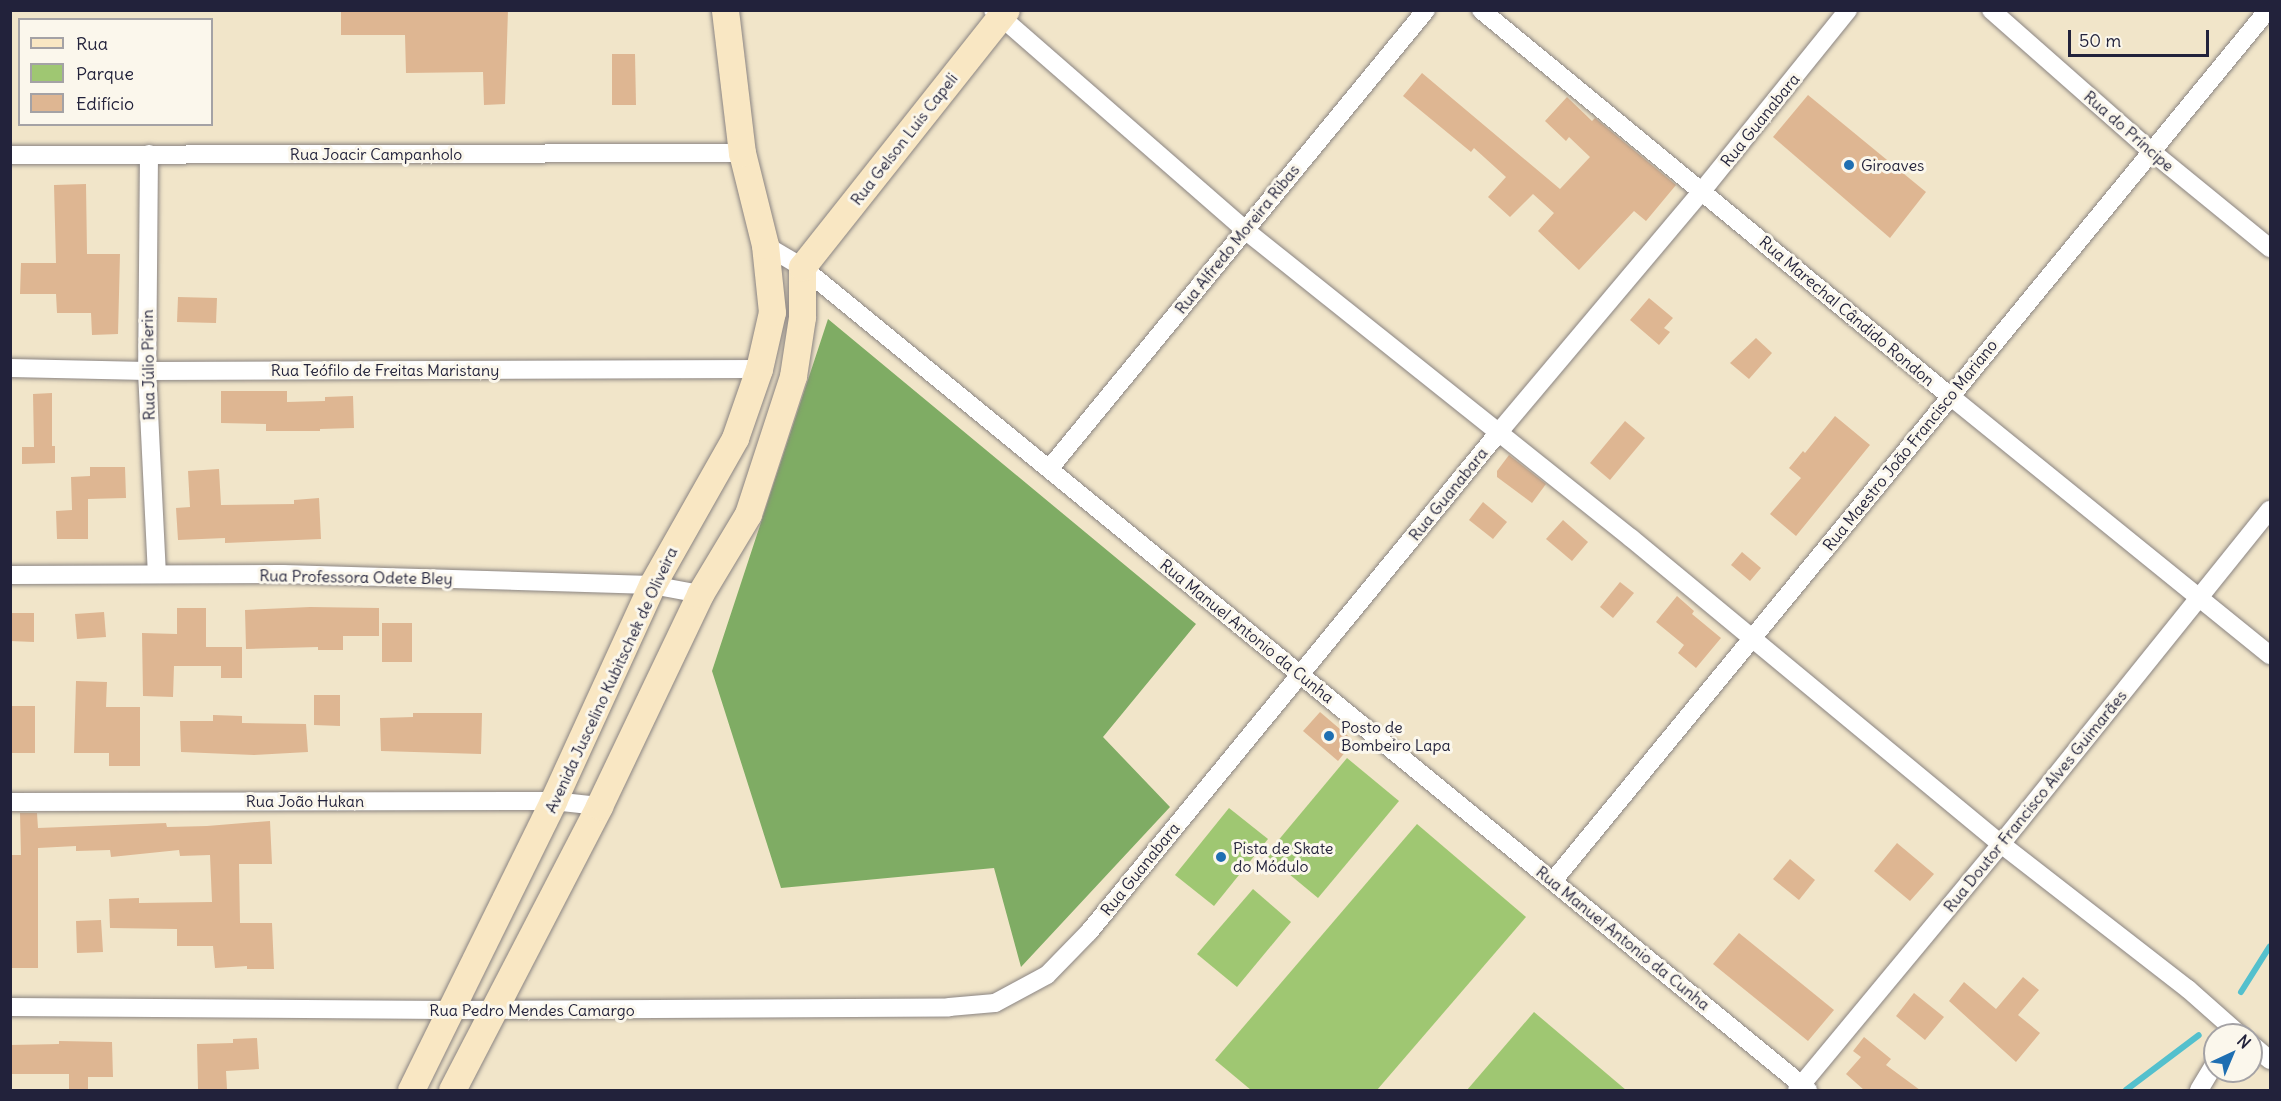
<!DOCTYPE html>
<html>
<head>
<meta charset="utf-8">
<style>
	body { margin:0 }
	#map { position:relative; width:2281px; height:1101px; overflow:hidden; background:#f1e5c9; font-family:Delius,sans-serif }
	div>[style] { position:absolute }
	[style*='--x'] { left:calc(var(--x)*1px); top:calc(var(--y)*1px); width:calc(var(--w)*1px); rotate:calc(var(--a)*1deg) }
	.green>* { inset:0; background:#9fc772 }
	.forest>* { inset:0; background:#7fac64 }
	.stream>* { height:6px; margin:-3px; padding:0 3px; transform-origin:3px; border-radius:3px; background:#54c0cd }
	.building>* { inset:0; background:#deb692 }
	.roads { filter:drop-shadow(0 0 2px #8a8482) drop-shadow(0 0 2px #8a8482) }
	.street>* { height:18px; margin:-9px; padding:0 9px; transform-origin:9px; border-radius:9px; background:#fff }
	.secondary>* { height:27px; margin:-13.5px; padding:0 13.5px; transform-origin:13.5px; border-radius:13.5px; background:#f9e7c3 }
	.dots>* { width:16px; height:16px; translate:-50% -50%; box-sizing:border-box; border:3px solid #fbf7ec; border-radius:50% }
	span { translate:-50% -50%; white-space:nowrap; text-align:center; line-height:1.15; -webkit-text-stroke:6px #fbf7ec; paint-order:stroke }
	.street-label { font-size:16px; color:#22223b }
	.poi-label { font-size:16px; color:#22223b }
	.left { translate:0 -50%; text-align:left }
	.frame { position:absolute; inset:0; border:12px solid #22223b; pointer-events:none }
	.legend { position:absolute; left:18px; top:18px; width:195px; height:108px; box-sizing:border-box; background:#fbf7ec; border:2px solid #a4a2a5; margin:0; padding:8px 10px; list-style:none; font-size:18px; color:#22223b }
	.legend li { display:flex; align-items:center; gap:12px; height:30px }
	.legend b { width:30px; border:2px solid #a4a2a5 }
	.north { position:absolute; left:2203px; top:1023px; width:60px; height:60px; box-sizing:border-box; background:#fbf7ec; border:2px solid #a4a2a5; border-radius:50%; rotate:44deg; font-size:16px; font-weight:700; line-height:24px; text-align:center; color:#22223b }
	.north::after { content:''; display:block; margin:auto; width:21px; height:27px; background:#1f6fb2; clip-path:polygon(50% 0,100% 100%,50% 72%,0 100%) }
	.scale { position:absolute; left:2068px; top:30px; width:141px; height:27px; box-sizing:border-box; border:3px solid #22223b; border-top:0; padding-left:8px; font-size:18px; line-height:21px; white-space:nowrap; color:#22223b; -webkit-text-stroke:4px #fbf7ec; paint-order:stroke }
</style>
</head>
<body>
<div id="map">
	<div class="green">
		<i style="clip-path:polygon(1347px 758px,1399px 801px,1318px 898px,1266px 855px)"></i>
		<i style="clip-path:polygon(1229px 808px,1268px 839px,1214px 906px,1175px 875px)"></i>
		<i style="clip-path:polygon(1417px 824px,1526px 917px,1377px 1090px,1251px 1090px,1215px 1060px)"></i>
		<i style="clip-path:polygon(1253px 889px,1291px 922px,1237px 987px,1197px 954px)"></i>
		<i style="clip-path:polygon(1534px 1012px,1626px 1090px,1467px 1090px)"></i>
	</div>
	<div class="forest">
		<i style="clip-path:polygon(828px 319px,1196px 624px,1103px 737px,1170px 807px,1021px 967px,994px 868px,781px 888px,712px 671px)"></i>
	</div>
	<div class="stream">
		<i style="--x:2241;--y:992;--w:54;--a:-57.8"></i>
		<i style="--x:2126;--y:1090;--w:91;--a:-37"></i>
	</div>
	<div class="building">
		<i style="clip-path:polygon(341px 10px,508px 10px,505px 104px,484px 105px,483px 72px,406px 73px,405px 35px,341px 35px)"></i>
		<i style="clip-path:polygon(612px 54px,635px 54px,636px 105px,612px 105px)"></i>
		<i style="clip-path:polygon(1422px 73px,1560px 189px,1590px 157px,1569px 137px,1566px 141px,1545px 121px,1567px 97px,1592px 121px,1595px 118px,1676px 185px,1646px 221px,1634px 211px,1579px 270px,1538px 231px,1554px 213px,1533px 194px,1510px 217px,1488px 197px,1506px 177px,1474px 148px,1471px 152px,1403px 96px)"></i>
		<i style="clip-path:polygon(1808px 95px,1926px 192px,1890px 238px,1773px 137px)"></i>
		<i style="clip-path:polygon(86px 184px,87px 254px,120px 254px,118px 334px,92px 335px,91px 313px,57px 313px,56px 294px,20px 294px,21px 263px,56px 263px,54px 185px)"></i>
		<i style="clip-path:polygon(178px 297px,217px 298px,216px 323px,177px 322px)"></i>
		<i style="clip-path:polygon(1649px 298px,1673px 318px,1664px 328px,1670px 332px,1659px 345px,1630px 320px)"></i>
		<i style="clip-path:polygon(1756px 338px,1772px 353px,1749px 379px,1730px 363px)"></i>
		<i style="clip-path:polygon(221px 391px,287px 391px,287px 402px,325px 401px,325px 397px,353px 396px,354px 428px,320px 429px,320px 431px,266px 431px,266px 424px,221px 423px)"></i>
		<i style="clip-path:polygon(52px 393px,52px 446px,55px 446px,55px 463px,22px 464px,22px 447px,34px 447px,33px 394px)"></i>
		<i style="clip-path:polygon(1835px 416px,1870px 445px,1796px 536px,1770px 514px,1801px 478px,1789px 468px,1803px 451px,1805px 453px)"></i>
		<i style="clip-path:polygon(1625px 421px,1645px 438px,1610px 480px,1590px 463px)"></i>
		<i style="clip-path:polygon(1509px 455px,1546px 484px,1532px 503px,1497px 477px,1497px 471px)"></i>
		<i style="clip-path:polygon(90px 467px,125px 467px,126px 498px,88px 499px,88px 539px,57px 539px,56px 511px,72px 510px,71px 477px,90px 476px)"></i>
		<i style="clip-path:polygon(219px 469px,221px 505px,294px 504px,294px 500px,319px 498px,321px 539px,225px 543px,225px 538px,178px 540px,176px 508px,190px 507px,188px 471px)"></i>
		<i style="clip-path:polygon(1483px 502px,1507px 522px,1493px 539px,1469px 520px)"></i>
		<i style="clip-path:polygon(1563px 520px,1588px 542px,1572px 561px,1546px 539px)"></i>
		<i style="clip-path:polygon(1742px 552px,1761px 568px,1750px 581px,1731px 565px)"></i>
		<i style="clip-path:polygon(1620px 582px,1634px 593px,1613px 618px,1600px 607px)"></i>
		<i style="clip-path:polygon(1677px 596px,1694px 611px,1692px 614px,1721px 638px,1696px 668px,1678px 653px,1684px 645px,1656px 622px)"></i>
		<i style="clip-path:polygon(310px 607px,379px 608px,379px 636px,343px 636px,343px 650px,318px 650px,318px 647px,246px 649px,245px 610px)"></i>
		<i style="clip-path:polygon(177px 608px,206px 608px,206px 647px,242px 647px,242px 678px,221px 678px,221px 666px,174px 666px,173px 697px,143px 696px,142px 633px,177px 634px)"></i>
		<i style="clip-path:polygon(104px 612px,106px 637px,77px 639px,75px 614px)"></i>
		<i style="clip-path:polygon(10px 613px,34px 613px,34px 642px,10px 641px)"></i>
		<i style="clip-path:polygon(382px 623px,412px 623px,412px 662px,382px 662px)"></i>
		<i style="clip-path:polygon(76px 681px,107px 682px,106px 707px,140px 707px,140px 766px,109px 766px,109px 753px,74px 753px)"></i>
		<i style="clip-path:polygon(314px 695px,340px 695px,340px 726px,314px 725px)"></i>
		<i style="clip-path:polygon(10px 706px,35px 706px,35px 753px,10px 753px)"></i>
		<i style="clip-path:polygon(1320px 712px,1354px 741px,1338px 761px,1303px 731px)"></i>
		<i style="clip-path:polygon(413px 713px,482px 713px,481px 754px,381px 751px,380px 718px,413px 717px)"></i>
		<i style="clip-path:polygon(213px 715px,242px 716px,242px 723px,306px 724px,308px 752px,254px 755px,181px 752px,180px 721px,213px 721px)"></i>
		<i style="clip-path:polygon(20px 813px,37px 813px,38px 828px,166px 823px,167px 827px,207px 826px,270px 821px,272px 864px,239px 864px,240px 923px,272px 923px,274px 969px,247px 969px,247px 966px,215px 968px,213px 946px,177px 946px,177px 929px,110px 928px,109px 899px,139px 898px,139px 903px,212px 902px,210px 855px,180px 856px,179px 850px,111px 857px,110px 850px,76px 851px,76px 846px,38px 848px,38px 968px,10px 968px,10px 855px,21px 855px)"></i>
		<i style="clip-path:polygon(1897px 843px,1934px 874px,1910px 901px,1874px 871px)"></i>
		<i style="clip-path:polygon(1790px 859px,1815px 880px,1799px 900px,1773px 879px)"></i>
		<i style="clip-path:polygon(101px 920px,103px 952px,77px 953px,76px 921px)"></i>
		<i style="clip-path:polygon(1739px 933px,1834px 1010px,1808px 1041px,1713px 964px)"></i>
		<i style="clip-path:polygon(2023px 977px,2039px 990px,2018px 1015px,2040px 1033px,2016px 1062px,1949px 1001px,1964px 982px,1996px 1009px)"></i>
		<i style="clip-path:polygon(1914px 993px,1944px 1017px,1925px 1040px,1896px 1016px)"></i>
		<i style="clip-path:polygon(1864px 1037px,1891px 1059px,1886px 1065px,1920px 1090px,1864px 1090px,1846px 1074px,1861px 1057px,1853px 1051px)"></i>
		<i style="clip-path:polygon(257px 1038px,259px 1069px,226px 1071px,227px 1089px,198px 1089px,197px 1044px,233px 1043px,233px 1039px)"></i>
		<i style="clip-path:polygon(59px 1041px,112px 1042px,113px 1077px,88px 1077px,88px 1090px,69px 1090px,69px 1074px,10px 1074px,10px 1045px,59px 1044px)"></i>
	</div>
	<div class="roads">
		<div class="street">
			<i style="--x:993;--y:10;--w:335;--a:41.1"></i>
			<i style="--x:1245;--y:230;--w:494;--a:38.6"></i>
			<i style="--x:1631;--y:538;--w:480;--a:39.6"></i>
			<i style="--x:2001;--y:844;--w:237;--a:37.8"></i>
			<i style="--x:2188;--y:989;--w:69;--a:41.5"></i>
			<i style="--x:1481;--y:10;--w:607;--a:39.46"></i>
			<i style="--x:1950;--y:396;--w:412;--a:39"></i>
			<i style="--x:1991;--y:10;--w:213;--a:41.4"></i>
			<i style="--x:2151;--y:151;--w:154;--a:39.2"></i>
			<i style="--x:149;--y:154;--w:217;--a:90.5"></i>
			<i style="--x:147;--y:371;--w:203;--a:87.2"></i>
			<i style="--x:10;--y:155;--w:732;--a:-0.16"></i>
			<i style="--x:765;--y:245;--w:43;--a:30.7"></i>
			<i style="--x:802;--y:267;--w:1300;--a:39.29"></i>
			<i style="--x:10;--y:368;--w:137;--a:1.3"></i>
			<i style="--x:147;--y:371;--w:612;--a:-0.19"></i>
			<i style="--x:1049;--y:469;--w:594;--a:-50.6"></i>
			<i style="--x:10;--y:575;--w:273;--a:-0.2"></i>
			<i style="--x:283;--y:574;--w:369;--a:1.7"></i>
			<i style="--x:652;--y:585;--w:49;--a:10.6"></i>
			<i style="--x:10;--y:802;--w:543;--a:-0.11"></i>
			<i style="--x:553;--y:801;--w:46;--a:6.2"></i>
			<i style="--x:1553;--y:881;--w:1127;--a:-50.62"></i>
			<i style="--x:10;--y:1007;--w:440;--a:0.4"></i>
			<i style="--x:450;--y:1010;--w:499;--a:-0.3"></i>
			<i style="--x:949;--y:1007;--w:46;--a:-5"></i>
			<i style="--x:995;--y:1003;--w:59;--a:-28.3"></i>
			<i style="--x:1047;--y:975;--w:60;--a:-45.7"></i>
			<i style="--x:1089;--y:932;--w:647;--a:-50.65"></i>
			<i style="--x:1499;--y:432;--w:315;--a:-49.9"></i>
			<i style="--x:1702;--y:191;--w:233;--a:-51.1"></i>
			<i style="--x:2251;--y:1044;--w:25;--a:40"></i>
			<i style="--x:1797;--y:1090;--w:320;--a:-50.3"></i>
			<i style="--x:2001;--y:844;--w:429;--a:-51.2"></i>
			<i style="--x:2199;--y:1090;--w:31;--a:-59"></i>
		</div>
		<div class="secondary">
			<i style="--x:411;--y:1090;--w:322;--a:-63.8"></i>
			<i style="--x:553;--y:801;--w:238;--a:-65.4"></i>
			<i style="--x:652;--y:585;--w:169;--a:-60.5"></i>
			<i style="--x:735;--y:438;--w:73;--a:-70.8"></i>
			<i style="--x:759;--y:369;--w:58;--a:-77.2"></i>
			<i style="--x:772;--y:312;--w:67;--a:-96"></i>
			<i style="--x:765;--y:245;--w:95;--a:-104"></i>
			<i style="--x:742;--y:153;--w:144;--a:-96.8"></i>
			<i style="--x:452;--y:1090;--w:320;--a:-62.6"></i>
			<i style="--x:599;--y:806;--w:235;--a:-64.5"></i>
			<i style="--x:700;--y:594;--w:93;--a:-59"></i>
			<i style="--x:748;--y:514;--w:145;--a:-71.9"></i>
			<i style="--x:793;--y:376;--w:60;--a:-81.3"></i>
			<i style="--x:802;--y:317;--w:50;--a:-90"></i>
			<i style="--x:802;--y:267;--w:328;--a:-51.6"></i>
		</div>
	</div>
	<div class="dots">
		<i style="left:1849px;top:165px;background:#1f6fb2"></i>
		<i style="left:1329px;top:736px;background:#1f6fb2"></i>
		<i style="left:1221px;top:857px;background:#1f6fb2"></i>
	</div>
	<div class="street-label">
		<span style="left:1760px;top:120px;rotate:-51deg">Rua Guanabara</span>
		<span style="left:2129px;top:131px;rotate:41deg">Rua do Príncipe</span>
		<span style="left:904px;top:139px;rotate:-52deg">Rua Gelson Luis Capeli</span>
		<span style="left:376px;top:154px">Rua Joacir Campanholo</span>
		<span style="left:1237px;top:239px;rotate:-51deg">Rua Alfredo Moreira Ribas</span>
		<span style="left:1847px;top:311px;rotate:40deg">Rua Marechal Cândido Rondon</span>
		<span style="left:148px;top:365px;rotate:-91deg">Rua Júlio Pierin</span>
		<span style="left:385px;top:370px">Rua Teófilo de Freitas Maristany</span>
		<span style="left:1910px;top:445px;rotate:-51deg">Rua Maestro João Francisco Mariano</span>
		<span style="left:1448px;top:494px;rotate:-51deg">Rua Guanabara</span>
		<span style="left:356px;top:577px;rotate:1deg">Rua Professora Odete Bley</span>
		<span style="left:1247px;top:631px;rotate:39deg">Rua Manuel Antonio da Cunha</span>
		<span style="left:611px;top:680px;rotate:-65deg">Avenida Juscelino Kubitschek de Oliveira</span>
		<span style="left:305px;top:801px">Rua João Hukan</span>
		<span style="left:2035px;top:801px;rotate:-51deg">Rua Doutor Francisco Alves Guimarães</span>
		<span style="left:1140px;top:869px;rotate:-51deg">Rua Guanabara</span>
		<span style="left:1623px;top:938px;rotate:39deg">Rua Manuel Antonio da Cunha</span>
		<span style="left:532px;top:1010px">Rua Pedro Mendes Camargo</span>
	</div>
	<div class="poi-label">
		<span class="left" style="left:1861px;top:165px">Giroaves</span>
		<span class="left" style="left:1341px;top:736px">Posto de<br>Bombeiro Lapa</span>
		<span class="left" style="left:1233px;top:857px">Pista de Skate<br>do Módulo</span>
	</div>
	<div class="frame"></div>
	<ul class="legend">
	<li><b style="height:8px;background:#f9e7c3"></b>Rua</li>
	<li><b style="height:16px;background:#9fc772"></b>Parque</li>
	<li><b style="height:16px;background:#deb692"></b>Edifício</li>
	</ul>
	<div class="north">N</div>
	<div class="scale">50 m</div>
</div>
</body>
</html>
